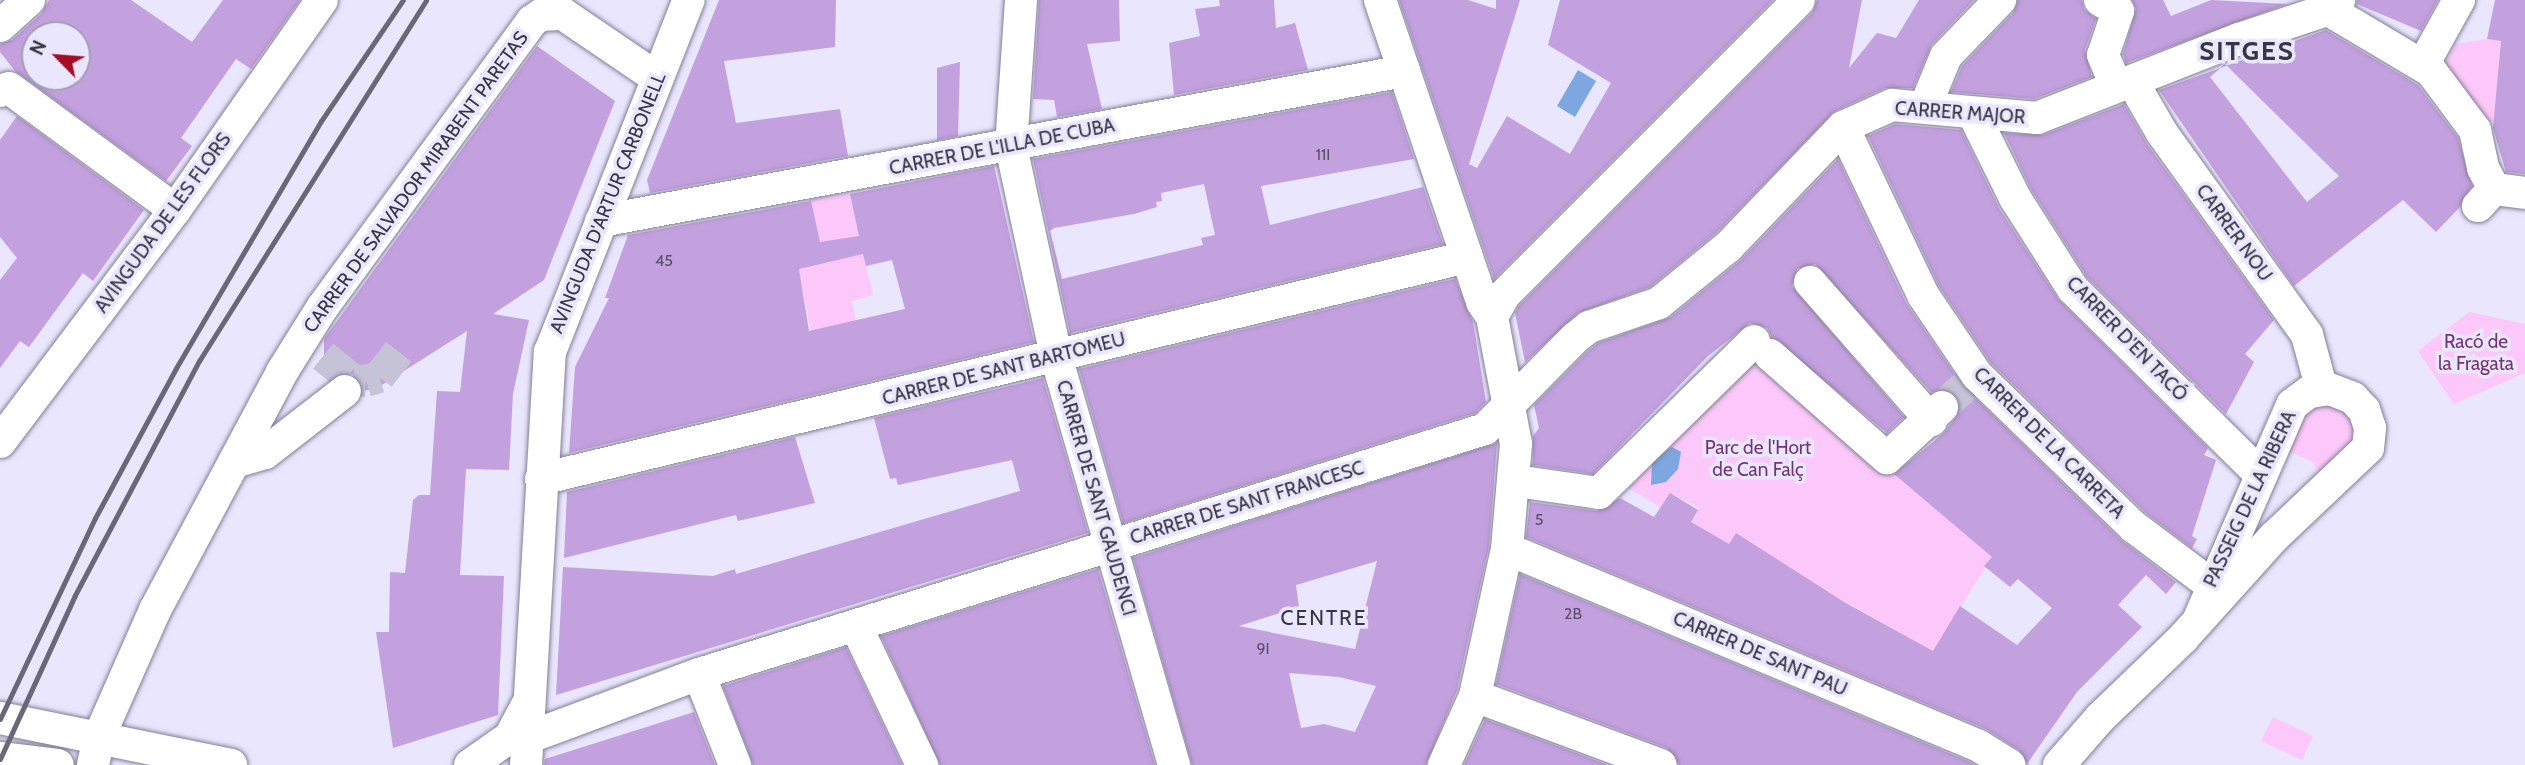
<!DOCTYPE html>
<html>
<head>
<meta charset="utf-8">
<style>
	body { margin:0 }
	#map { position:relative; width:2525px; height:765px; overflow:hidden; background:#e9e6fd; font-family:Cabin,sans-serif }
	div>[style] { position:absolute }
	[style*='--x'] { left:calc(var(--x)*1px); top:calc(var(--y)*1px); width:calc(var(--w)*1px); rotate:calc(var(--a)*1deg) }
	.green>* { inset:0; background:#fcc8f9 }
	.water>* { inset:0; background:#7da7e1 }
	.building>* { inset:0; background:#c3a0de }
	.minor-tunnel>* { height:32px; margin-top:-16px; transform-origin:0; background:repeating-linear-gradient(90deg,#c6c3d7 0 32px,transparent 0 48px) }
	.roads { filter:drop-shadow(0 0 2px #827e98) drop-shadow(0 0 2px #827e98) }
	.minor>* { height:32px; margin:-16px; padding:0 16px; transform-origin:16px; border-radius:16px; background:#fff }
	.rail>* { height:5px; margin:-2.5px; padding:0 2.5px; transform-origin:2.5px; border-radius:2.5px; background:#6a6876 }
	span { translate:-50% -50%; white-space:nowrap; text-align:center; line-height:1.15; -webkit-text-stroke:7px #e9e6fd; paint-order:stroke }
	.number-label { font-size:16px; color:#5b5068 }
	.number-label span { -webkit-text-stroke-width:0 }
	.street-label { font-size:19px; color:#383641 }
	.park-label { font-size:19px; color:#763475 }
	.neighbourhood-label { font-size:21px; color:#383641; letter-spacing:2px }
	.district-label { font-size:26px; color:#383641; font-weight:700; letter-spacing:2px }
	.north { position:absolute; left:21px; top:21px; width:70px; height:70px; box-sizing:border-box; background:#e9e6fd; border:2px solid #a2a0b2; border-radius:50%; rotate:295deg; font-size:19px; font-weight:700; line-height:28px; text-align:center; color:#383641 }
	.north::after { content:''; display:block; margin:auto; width:24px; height:32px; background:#a60d25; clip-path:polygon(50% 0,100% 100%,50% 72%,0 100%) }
</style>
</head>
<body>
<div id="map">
	<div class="green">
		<i style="clip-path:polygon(2487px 39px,2501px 41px,2494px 123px,2446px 81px,2442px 69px,2456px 44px)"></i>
		<i style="clip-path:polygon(850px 194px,873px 295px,852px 301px,856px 321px,811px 331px,799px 269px,820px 243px,810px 199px)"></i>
		<i style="clip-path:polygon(2469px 312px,2525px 324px,2525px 373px,2454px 404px,2418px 351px)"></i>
		<i style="clip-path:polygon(1745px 344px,1992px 557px,1933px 651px,1831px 594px,1736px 533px,1721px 556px,1691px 522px,1699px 508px,1670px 493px,1660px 507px,1620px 483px)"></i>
		<i style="clip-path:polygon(2321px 402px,2346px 408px,2360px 433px,2325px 477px,2311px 461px,2283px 449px,2297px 418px)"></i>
		<i style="clip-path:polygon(2273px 717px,2313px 736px,2302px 760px,2261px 741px)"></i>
	</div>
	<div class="water">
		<i style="clip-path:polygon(1578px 70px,1596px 81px,1575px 117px,1557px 106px)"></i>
		<i style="clip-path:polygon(1672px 447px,1681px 452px,1678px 469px,1666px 482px,1651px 485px,1652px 461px)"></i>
	</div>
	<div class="building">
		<i style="clip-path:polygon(evenodd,49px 0,131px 0,192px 42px,223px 0,300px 0,251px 69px,236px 59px,181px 138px,192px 146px,166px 181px,15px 71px,0 52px,0 44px,12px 40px,41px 14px,49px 0,35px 35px,77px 35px,77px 77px,35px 77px,35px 35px)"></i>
		<i style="clip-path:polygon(719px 0,836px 0,835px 47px,724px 61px,736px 123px,840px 109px,848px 156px,650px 193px,647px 180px)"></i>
		<i style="clip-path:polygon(1039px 0,1119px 0,1120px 41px,1087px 44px,1102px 109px,1057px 117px,1054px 100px,1033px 99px)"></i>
		<i style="clip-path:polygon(1219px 0,1274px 0,1276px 28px,1295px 23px,1308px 70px,1174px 95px,1169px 43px,1200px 36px,1195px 9px,1220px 6px)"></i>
		<i style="clip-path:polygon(1399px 0,1468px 0,1496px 9px,1496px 0,1520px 0,1469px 164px,1477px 168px,1507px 116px,1570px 154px,1611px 83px,1548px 45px,1560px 0,1773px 0,1494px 279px)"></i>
		<i style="clip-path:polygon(1817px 0,1862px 0,1849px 68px,1877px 33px,1896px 38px,1919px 0,1974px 0,1932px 44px,1913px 88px,1885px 88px,1835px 111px,1716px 233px,1650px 287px,1578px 313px,1525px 362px,1515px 313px,1519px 306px,1812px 13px)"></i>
		<i style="clip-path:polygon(2018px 0,2082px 0,2084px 9px,2096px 19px,2085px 50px,2092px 77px,2034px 99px,1951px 92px,1962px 66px,2013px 13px)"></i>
		<i style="clip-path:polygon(2132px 0,2163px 0,2171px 16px,2211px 0,2287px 4px,2126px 63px,2123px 54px,2136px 9px)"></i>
		<i style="clip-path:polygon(2357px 0,2438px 0,2421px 31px,2357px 4px)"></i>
		<i style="clip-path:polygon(2495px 0,2525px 0,2525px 174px,2506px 172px,2493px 128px,2501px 41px,2487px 39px)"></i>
		<i style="clip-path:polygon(evenodd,2326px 30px,2418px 85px,2458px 138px,2472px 186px,2460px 207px,2436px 232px,2403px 200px,2294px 286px,2159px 90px,2326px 30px,2225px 64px,2339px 176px,2307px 202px,2210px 77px,2225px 64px)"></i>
		<i style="clip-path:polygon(537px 46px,615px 101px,544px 280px,493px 314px,529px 320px,513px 394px,509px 470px,466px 469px,460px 575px,504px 576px,498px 715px,393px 748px,376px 632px,389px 632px,390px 572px,405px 573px,413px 500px,419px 495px,430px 495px,437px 391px,460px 392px,467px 331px,377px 388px,364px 391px,353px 374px,331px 375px,324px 361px,324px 339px)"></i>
		<i style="clip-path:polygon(960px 62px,958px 136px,937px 140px,937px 68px)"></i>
		<i style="clip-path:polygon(evenodd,1392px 92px,1414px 159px,1261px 186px,1270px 225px,1423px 187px,1421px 180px,1443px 244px,1070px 333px,1033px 159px,1392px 92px,1204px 184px,1215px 235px,1201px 238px,1203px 245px,1062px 279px,1050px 231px,1054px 228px,1134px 214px,1157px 207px,1156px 202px,1162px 201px,1161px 193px,1204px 184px)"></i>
		<i style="clip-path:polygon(2124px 104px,2147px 144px,2274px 320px,2245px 354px,2254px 362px,2226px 414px,2087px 277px,2031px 189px,2004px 133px,2043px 135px)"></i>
		<i style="clip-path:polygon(17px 116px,144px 210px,93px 281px,83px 273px,29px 347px,20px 341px,0 368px,0 280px,17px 258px,0 237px,0 140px)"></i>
		<i style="clip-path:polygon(1895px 124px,1961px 130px,1999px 208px,2058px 299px,2208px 448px,2204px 455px,2216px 460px,2192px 536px,2197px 539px,2192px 548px,2146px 513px,1991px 363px,1939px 286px,1868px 136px)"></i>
		<i style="clip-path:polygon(1838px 159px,1906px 303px,1962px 385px,2121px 540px,2176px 582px,2166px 594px,2146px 575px,2118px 605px,2142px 627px,2077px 692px,2027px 764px,2019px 750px,1986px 729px,1526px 537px,1530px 502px,1597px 511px,1620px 498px,1654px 517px,1670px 493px,1698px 510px,1691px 522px,1729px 544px,1736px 533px,1844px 602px,1933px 651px,1960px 606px,2017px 645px,2052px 608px,2018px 579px,2010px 587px,1984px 566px,1992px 557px,1894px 474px,1944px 433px,1959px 413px,1960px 402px,1948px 390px,1931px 392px,1815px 264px,1797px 269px,1792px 286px,1904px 417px,1887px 433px,1772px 337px,1767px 328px,1750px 323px,1708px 356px,1593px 474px,1533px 465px,1533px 436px,1539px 428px,1534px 405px,1587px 352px,1598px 343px,1671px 317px,1741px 260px)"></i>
		<i style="clip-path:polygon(evenodd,994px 166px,1034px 342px,569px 453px,575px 367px,609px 298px,605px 298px,628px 235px,811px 201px,820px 242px,859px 236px,850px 194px,994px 166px,863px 254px,866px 266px,892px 260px,905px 309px,809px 331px,799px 269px,863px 254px)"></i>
		<i style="clip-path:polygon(1455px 279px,1473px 322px,1486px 402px,1475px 413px,1123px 523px,1079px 369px)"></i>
		<i style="clip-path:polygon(1043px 378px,1088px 533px,556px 695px,563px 567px,713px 576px,735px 569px,736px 574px,1020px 491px,1012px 460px,898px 485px,896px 478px,890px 479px,874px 418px)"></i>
		<i style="clip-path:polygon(795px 437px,815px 503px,738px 521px,736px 515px,564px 558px,567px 492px)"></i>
		<i style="clip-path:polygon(evenodd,1497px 443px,1489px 546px,1457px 690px,1426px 765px,1192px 765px,1133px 558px,1497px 443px,1377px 561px,1355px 649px,1239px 626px,1299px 607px,1296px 585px,1377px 561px,1497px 443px,1289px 673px,1339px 677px,1376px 686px,1355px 732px,1324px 724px,1301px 728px,1289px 673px)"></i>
		<i style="clip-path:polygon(1098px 569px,1155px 765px,940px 765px,881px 636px)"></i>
		<i style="clip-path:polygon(1520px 574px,1970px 762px,1975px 765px,1679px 765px,1667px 748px,1496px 684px)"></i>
		<i style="clip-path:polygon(846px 647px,902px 765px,753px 765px,723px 686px)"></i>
		<i style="clip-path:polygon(694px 712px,715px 765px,544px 765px,545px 759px)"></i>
		<i style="clip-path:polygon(1485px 719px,1608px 765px,1464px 765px)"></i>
	</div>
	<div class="minor-tunnel">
		<i style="--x:323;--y:356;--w:38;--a:39"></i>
		<i style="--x:353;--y:380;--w:13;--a:4"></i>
		<i style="--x:366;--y:381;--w:14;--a:-17"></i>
		<i style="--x:379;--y:377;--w:37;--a:-52"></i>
		<i style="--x:1942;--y:407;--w:40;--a:-42"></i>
	</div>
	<div class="roads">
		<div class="minor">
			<i style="--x:1021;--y:0;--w:146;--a:93.9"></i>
			<i style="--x:1011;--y:146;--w:215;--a:77.9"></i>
			<i style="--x:1056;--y:356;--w:426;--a:73.9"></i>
			<i style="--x:1380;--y:0;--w:319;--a:71.3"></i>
			<i style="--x:1482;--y:302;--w:18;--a:56"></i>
			<i style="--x:1492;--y:317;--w:129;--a:79.3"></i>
			<i style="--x:1516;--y:444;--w:105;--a:94.9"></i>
			<i style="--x:1507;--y:549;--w:150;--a:102.3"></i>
			<i style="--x:1475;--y:696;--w:76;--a:114.2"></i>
			<i style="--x:2100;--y:0;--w:21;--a:31"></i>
			<i style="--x:2118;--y:11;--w:46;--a:108.8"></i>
			<i style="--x:2103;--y:55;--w:34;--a:67"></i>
			<i style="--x:2339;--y:0;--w:15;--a:98"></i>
			<i style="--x:2337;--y:15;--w:109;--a:30.8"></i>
			<i style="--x:2431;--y:71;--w:74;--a:53.3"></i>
			<i style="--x:2475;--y:130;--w:39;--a:78"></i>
			<i style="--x:2483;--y:168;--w:24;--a:62"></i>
			<i style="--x:0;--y:26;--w:39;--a:-42"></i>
			<i style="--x:2424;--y:63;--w:72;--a:-60.9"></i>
			<i style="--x:2132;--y:81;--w:60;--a:60"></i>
			<i style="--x:2162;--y:133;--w:249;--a:54.3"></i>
			<i style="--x:2307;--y:335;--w:57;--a:74.7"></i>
			<i style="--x:0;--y:91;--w:9;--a:-18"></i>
			<i style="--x:9;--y:88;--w:206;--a:36.3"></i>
			<i style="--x:1925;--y:107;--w:55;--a:-67.6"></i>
			<i style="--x:1946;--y:56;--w:78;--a:-46"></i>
			<i style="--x:1974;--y:115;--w:93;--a:63.7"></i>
			<i style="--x:2015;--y:198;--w:108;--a:57.5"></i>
			<i style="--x:2073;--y:289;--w:262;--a:44.7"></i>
			<i style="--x:1843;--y:127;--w:186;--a:64.5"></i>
			<i style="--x:1923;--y:295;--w:97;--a:56"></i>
			<i style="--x:1977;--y:375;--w:219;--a:44.1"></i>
			<i style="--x:2134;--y:527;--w:95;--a:36.9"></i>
			<i style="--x:2478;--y:206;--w:23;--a:-47"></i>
			<i style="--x:2494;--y:189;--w:31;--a:7"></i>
			<i style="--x:601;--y:221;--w:817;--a:-10.58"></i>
			<i style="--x:1810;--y:282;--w:184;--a:48.8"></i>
			<i style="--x:1492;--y:317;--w:25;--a:-61"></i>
			<i style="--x:1504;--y:295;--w:417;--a:-45"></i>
			<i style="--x:1770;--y:355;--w:156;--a:41.4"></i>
			<i style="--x:1887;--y:458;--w:75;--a:-42.8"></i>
			<i style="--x:0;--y:442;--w:291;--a:-53"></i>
			<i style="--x:175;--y:210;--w:256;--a:-55"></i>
			<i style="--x:234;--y:462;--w:32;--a:-16"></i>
			<i style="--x:265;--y:453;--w:101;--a:-37.8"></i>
			<i style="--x:541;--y:479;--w:952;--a:-13.48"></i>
			<i style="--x:1516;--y:481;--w:84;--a:8.2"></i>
			<i style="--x:1599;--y:493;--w:217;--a:-44.4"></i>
			<i style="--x:1507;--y:549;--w:511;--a:22.65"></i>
			<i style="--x:1979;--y:746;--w:36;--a:32"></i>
			<i style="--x:857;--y:628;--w:152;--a:64.6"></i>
			<i style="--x:699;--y:674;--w:98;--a:68.4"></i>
			<i style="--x:1475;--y:696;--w:198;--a:20.4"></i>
			<i style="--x:0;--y:718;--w:236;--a:11.5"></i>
			<i style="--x:527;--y:738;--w:184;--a:-20.4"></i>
			<i style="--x:699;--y:674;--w:823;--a:-17.31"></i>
			<i style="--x:1485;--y:429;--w:128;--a:-45.3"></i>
			<i style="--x:1575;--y:338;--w:18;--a:-38"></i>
			<i style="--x:1589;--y:327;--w:74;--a:-18.9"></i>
			<i style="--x:1659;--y:303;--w:89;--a:-39.1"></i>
			<i style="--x:1728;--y:247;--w:166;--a:-46.2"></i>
			<i style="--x:1843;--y:127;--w:54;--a:-24.2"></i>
			<i style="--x:1892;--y:105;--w:146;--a:5.1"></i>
			<i style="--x:2037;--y:118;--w:217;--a:-21.4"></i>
			<i style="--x:2239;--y:39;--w:102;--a:-18.3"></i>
			<i style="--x:0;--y:758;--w:58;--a:6.9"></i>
			<i style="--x:93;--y:765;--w:29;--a:-78"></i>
			<i style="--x:99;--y:737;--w:139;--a:-66.2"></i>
			<i style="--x:155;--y:610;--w:270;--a:-61.9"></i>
			<i style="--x:282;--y:372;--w:75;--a:-58"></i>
			<i style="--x:322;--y:308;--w:356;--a:-53.8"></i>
			<i style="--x:532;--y:21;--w:11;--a:-34"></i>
			<i style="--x:541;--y:15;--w:22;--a:-3"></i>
			<i style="--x:563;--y:14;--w:114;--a:34.2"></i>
			<i style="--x:470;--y:765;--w:49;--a:-35"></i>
			<i style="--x:510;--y:737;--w:36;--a:-62"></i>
			<i style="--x:526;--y:765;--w:414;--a:-86.7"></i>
			<i style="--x:550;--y:352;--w:378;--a:-68.5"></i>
			<i style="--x:2059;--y:765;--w:62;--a:-48.9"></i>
			<i style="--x:2100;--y:718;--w:115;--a:-43.9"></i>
			<i style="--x:2183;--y:638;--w:135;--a:-48"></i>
			<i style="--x:2273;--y:538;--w:131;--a:-43.5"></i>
			<i style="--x:2368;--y:448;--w:20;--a:-84"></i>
			<i style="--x:2370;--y:428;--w:19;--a:-108"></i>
			<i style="--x:2364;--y:410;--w:16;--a:-133"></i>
			<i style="--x:2353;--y:398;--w:26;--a:-159"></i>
			<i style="--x:2329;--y:389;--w:20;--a:171"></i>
			<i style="--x:2309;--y:392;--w:21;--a:143"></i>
			<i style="--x:2292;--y:405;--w:236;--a:113.5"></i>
		</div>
	</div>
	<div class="rail">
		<i style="--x:0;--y:719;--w:222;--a:-64.7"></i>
		<i style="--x:95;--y:518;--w:170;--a:-61.6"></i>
		<i style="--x:176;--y:368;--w:286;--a:-59.6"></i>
		<i style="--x:321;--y:121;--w:146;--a:-55.9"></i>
		<i style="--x:0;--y:759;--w:180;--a:-65.4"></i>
		<i style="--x:75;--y:595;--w:265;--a:-62.1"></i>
		<i style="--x:199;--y:361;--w:426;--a:-57.8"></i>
	</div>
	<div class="number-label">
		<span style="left:1323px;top:155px">11I</span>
		<span style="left:664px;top:261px">45</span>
		<span style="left:1539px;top:520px">5</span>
		<span style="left:1573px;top:614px">2B</span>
		<span style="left:1263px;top:649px">9I</span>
	</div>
	<div class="street-label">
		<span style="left:1960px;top:113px;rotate:4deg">CARRER MAJOR</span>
		<span style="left:1002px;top:147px;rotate:-11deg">CARRER DE L'ILLA DE CUBA</span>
		<span style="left:416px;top:182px;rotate:-54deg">CARRER DE SALVADOR MIRABENT PARETAS</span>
		<span style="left:608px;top:203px;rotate:-68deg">AVINGUDA D'ARTUR CARBONELL</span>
		<span style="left:163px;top:223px;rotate:-54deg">AVINGUDA DE LES FLORS</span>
		<span style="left:2234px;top:233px;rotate:54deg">CARRER NOU</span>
		<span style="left:2127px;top:339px;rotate:46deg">CARRER D'EN TACÓ</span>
		<span style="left:1004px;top:369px;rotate:-14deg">CARRER DE SANT BARTOMEU</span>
		<span style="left:2049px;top:443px;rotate:45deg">CARRER DE LA CARRETA</span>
		<span style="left:1096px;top:498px;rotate:74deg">CARRER DE SANT GAUDENCI</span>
		<span style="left:2250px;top:499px;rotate:-65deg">PASSEIG DE LA RIBERA</span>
		<span style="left:1247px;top:503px;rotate:-17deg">CARRER DE SANT FRANCESC</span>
		<span style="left:1760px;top:654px;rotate:23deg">CARRER DE SANT PAU</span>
	</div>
	<div class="park-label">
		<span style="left:2476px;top:353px">Racó de<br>la Fragata</span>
		<span style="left:1758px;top:459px">Parc de l'Hort<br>de Can Falç</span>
	</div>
	<div class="neighbourhood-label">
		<span style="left:1324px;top:618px">CENTRE</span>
	</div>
	<div class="district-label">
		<span style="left:2247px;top:52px">SITGES</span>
	</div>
	<div class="north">N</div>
</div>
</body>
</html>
